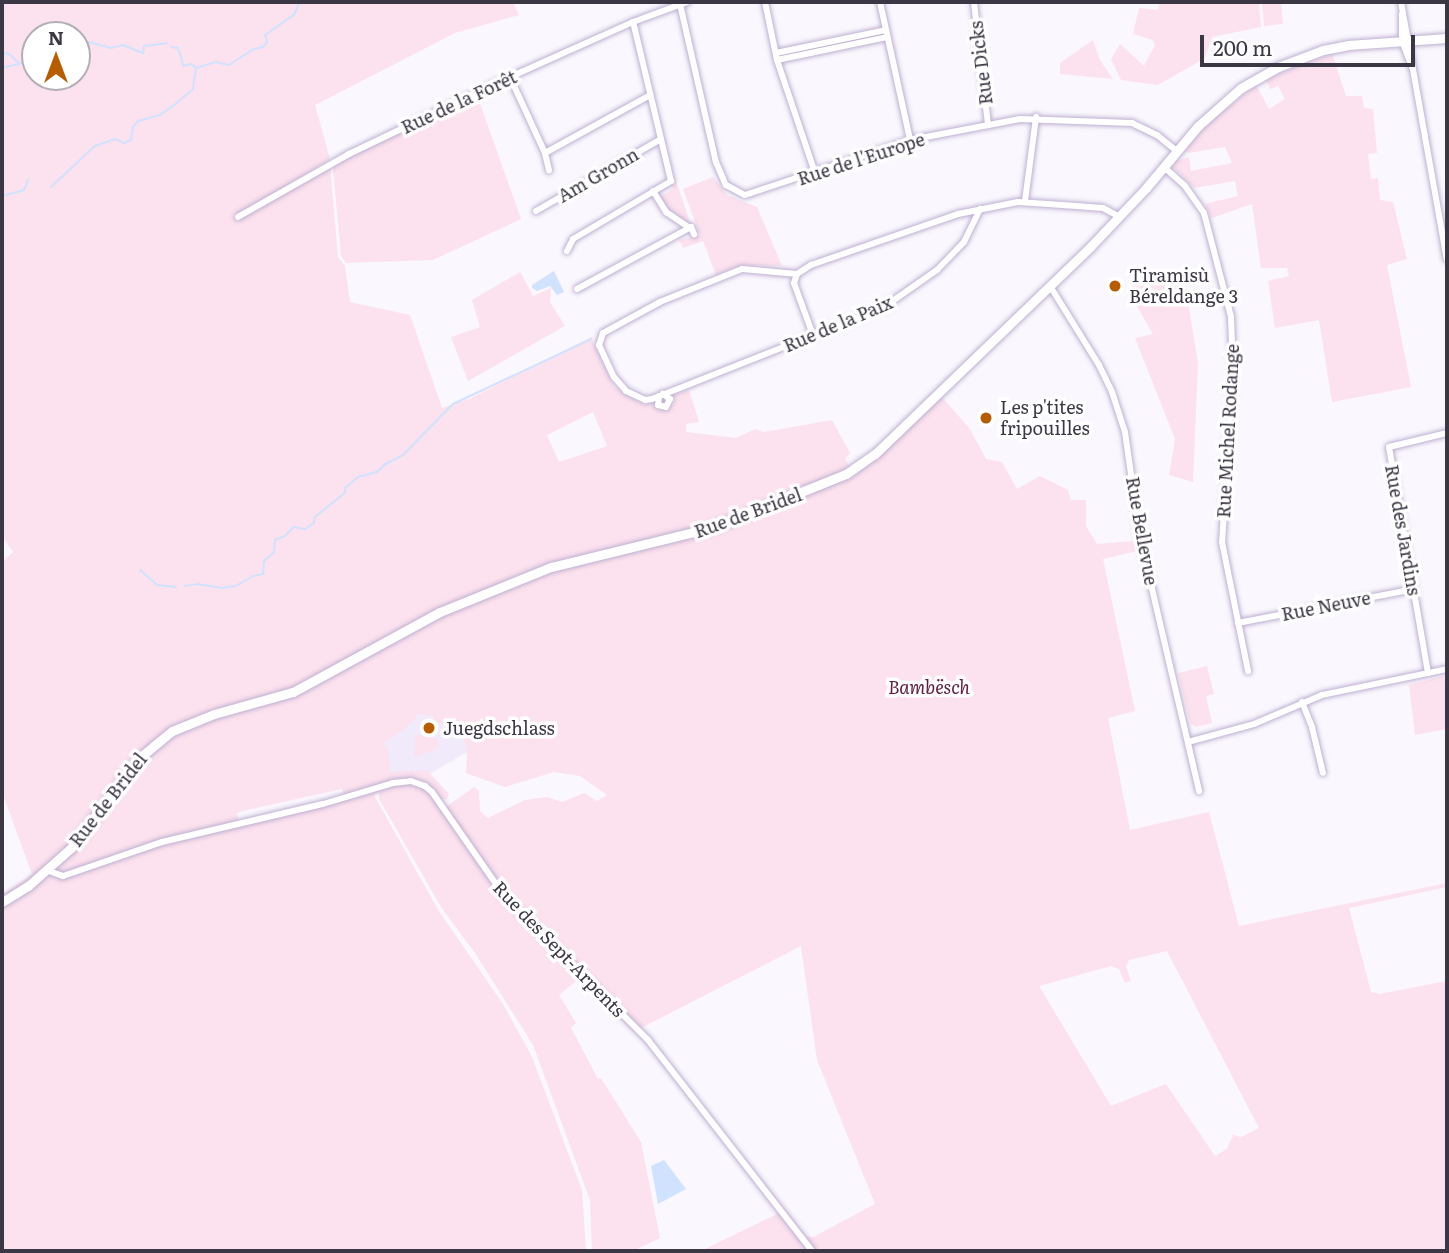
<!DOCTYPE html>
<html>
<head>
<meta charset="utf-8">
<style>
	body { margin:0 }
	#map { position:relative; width:1449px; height:1253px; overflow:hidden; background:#faf7fe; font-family:Literata,serif }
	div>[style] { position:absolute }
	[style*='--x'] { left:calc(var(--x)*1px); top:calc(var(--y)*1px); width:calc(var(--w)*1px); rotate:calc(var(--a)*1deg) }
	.built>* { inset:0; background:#f0eafb }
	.green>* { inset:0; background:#fce1ee }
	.water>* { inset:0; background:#d1e2fe }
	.stream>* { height:2px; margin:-1px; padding:0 1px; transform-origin:1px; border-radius:1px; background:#d1e2fe }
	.roads { filter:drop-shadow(0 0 2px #beb0d1) drop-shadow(0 0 2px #beb0d1) }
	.street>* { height:6px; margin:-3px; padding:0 3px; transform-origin:3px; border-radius:3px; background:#fff }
	.secondary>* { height:9px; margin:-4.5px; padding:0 4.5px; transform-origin:4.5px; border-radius:4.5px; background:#fff }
	.dots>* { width:19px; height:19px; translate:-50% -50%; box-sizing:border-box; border:4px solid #fff; border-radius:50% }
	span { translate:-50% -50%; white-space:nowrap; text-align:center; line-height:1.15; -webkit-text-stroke:7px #fff; paint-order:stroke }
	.street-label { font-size:18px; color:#3c3744 }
	.poi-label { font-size:18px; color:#3c3744 }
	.left { translate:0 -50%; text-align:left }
	.park-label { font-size:18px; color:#5e2044; font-style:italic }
	.frame { position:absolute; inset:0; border:4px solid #3c3744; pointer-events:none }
	.north { position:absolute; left:21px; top:21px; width:70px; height:70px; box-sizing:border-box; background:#fff; border:2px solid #b1afb4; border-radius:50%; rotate:0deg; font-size:19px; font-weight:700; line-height:28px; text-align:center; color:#3c3744 }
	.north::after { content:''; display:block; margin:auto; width:24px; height:32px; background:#b85c00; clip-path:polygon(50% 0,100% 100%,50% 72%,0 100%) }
	.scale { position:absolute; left:1200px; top:35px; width:215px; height:32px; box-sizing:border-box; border:4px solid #3c3744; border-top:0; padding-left:9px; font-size:21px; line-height:24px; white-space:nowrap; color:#3c3744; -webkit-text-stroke:5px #fff; paint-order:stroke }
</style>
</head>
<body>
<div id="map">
	<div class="built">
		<i style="clip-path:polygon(399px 700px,459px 721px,467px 752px,423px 778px,380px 775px,369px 734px)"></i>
	</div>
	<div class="green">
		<i style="clip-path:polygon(evenodd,2px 2px,513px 2px,519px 15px,455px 33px,315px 105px,330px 159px,241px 213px,330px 165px,338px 257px,345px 266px,350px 302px,410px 315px,442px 408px,471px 398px,591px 337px,614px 387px,644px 405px,652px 402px,658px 410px,667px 410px,675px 402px,674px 395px,689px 390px,699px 422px,686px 424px,686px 432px,736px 438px,755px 429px,764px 432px,832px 420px,850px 453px,845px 459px,855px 475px,877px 458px,941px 396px,970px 429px,986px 459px,1002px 462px,1017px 489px,1040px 476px,1068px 490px,1071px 500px,1086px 500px,1086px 526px,1097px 544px,1134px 541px,1137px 551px,1103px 559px,1135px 711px,1108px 718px,1130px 830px,1209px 812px,1239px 926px,1447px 883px,1447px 887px,1349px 908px,1371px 992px,1379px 994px,1447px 981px,1447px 1251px,701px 1251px,779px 1213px,644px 1041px,582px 981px,581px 977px,559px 995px,576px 1023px,571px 1028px,598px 1079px,601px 1078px,641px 1142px,660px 1238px,633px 1251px,592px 1251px,590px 1200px,533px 1045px,475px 953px,441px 907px,379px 799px,379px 792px,374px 795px,438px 910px,503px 1004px,532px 1057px,582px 1190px,586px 1251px,2px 1251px,2px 895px,32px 874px,2px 792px,2px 562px,13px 552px,2px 536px,2px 2px,35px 35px,77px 35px,77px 77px,35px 77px,35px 35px,2px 2px,593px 412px,607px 446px,559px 462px,547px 435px,593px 412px,2px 2px,418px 714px,433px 716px,433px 723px,447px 725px,459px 721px,467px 752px,466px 773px,505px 787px,554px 772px,580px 776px,607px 795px,597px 801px,584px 793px,562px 802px,547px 797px,525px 800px,488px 818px,480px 811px,479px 791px,474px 787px,446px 807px,440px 799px,447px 799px,449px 794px,427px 770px,390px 772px,388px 749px,383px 744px,411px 724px,418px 714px,2px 2px,342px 789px,345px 796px,239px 822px,237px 813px,247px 810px,342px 789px,2px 2px,801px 946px,817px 1060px,875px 1204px,813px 1237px,806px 1236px,641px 1028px,801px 946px,2px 2px,1167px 951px,1259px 1128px,1241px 1137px,1233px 1135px,1227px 1149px,1215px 1156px,1166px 1084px,1111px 1106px,1039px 986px,1111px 966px,1119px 969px,1125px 983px,1131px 981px,1126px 966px,1129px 960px,1167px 951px)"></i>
		<i style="clip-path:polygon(1160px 2px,1259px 2px,1261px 27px,1212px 37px,1205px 58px,1158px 85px,1121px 80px,1111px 59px,1120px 44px,1144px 66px,1155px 45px,1153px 40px,1133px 34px,1139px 8px,1158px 10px)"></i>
		<i style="clip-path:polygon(1262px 2px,1281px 2px,1283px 24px,1264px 26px)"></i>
		<i style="clip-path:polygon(1093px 40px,1100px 60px,1113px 79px,1060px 74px,1060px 63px)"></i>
		<i style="clip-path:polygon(1332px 53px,1346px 96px,1362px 96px,1364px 108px,1373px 109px,1377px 153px,1368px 154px,1371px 179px,1378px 178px,1380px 200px,1393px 202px,1407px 259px,1387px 265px,1411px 387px,1332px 402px,1319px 320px,1275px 328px,1268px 281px,1289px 276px,1287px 268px,1261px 268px,1252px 204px,1212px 218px,1205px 204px,1238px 196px,1235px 181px,1194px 188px,1173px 167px,1176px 161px,1189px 157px,1191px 171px,1232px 163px,1225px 147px,1188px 153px,1184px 150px,1213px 119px,1256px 85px,1269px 109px,1285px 99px,1278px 86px,1270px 89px,1266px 79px)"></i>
		<i style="clip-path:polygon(478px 98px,521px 219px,433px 260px,346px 263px,341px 256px,333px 169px,338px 161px)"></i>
		<i style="clip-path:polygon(713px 177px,727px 195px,757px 207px,782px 266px,742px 265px,716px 275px,703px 241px,683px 248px,679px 240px,700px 235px,683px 189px)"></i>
		<i style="clip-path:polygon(676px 181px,690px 222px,687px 223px,668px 210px,658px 193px,662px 196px,673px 189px,671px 184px)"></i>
		<i style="clip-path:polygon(1147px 264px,1156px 281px,1173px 273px,1189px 308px,1198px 364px,1193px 482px,1169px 475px,1175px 439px,1135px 338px,1153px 334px,1128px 291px)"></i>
		<i style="clip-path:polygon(520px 272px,533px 296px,551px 288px,550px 302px,565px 326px,468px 381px,451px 337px,480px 327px,472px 300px)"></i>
		<i style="clip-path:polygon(1207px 666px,1214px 694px,1206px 696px,1212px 723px,1196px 727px,1190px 723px,1178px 673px)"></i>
		<i style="clip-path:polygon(1444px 676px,1447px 687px,1447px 729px,1415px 735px,1409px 685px)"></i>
		<i style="clip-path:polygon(415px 735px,437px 738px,439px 744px,437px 749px,414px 757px)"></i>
	</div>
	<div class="water">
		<i style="clip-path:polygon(554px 271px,564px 292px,557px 295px,550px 286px,537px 291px,532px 288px,532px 285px)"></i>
		<i style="clip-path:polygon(664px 1160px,686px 1189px,658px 1204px,651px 1166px)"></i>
	</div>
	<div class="stream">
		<i style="--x:171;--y:47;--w:7;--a:8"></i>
		<i style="--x:178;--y:48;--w:19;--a:72"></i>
		<i style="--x:184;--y:66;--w:7;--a:-16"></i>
		<i style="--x:191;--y:64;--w:6;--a:39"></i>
		<i style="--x:77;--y:49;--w:14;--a:-30"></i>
		<i style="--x:89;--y:42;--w:23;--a:15"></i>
		<i style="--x:111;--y:48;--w:12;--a:-14"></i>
		<i style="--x:123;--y:45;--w:22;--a:22"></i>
		<i style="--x:143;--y:53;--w:7;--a:-82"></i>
		<i style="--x:144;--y:46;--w:23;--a:-7"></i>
		<i style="--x:2;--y:52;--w:7;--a:16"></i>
		<i style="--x:9;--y:54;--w:12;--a:42"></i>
		<i style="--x:2;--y:68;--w:34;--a:-14"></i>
		<i style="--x:51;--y:187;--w:60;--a:-43"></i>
		<i style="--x:95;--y:146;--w:21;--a:-19"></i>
		<i style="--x:115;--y:139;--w:10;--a:24"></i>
		<i style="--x:124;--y:143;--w:8;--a:-23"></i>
		<i style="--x:131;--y:140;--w:13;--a:-81"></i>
		<i style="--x:133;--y:127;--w:8;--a:-50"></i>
		<i style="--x:138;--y:121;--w:23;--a:-15"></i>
		<i style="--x:160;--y:115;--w:16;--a:-35"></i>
		<i style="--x:173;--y:106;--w:26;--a:-40"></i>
		<i style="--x:193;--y:89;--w:21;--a:-82"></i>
		<i style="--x:196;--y:68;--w:21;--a:-17"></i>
		<i style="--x:216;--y:62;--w:13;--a:13"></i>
		<i style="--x:229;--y:65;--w:30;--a:-33"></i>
		<i style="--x:254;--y:49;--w:9;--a:-13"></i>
		<i style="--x:263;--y:47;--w:6;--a:-51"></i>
		<i style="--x:267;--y:42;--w:7;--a:-106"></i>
		<i style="--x:265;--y:35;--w:35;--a:-35"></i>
		<i style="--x:294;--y:15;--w:13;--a:-67"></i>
		<i style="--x:2;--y:196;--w:23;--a:-15"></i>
		<i style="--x:24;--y:190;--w:11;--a:-68"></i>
		<i style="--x:140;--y:570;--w:23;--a:41"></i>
		<i style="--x:157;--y:585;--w:19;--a:6"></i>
		<i style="--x:185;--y:586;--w:12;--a:-9"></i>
		<i style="--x:197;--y:584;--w:24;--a:9"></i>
		<i style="--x:221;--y:588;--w:15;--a:-8"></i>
		<i style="--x:236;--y:586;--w:20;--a:-30"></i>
		<i style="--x:253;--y:576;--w:10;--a:-11"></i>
		<i style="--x:263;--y:574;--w:13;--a:-86"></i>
		<i style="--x:264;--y:561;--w:13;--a:-42"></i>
		<i style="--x:274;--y:552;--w:12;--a:-85"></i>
		<i style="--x:275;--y:540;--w:11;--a:-22"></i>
		<i style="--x:285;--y:536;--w:13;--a:-45"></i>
		<i style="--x:294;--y:527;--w:11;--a:10"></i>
		<i style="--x:305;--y:529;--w:11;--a:-34"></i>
		<i style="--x:314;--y:523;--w:6;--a:-81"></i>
		<i style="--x:315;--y:517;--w:38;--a:-39"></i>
		<i style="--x:345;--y:493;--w:5;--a:-90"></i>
		<i style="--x:345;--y:488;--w:17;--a:-40"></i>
		<i style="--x:358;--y:477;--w:20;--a:-15"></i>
		<i style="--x:377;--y:472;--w:10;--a:-45"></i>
		<i style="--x:384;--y:465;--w:21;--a:-28"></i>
		<i style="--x:403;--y:455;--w:71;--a:-45.6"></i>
		<i style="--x:453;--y:404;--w:153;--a:-25.2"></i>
	</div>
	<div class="roads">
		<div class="street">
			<i style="--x:765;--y:2;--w:59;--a:78.3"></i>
			<i style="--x:777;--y:60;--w:119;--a:71.4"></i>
			<i style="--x:880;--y:2;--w:141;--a:77.7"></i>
			<i style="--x:974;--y:2;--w:123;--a:83.5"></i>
			<i style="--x:1401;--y:2;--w:261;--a:79.9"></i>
			<i style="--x:680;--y:4;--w:162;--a:77.2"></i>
			<i style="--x:716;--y:162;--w:25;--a:67"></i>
			<i style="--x:726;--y:185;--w:21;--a:28"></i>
			<i style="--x:745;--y:195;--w:174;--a:-18.4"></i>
			<i style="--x:910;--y:140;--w:112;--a:-10.8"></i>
			<i style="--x:1020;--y:119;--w:112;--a:2"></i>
			<i style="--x:1132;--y:123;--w:28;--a:26"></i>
			<i style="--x:1157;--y:135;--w:26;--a:39"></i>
			<i style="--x:1402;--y:14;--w:27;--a:90"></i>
			<i style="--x:1402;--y:41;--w:28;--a:69"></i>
			<i style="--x:776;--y:53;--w:112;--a:-11.8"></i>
			<i style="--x:777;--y:60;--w:112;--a:-11.8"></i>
			<i style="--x:510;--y:77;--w:84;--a:65.3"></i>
			<i style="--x:545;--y:153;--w:18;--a:77"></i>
			<i style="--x:545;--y:153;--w:120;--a:-28.9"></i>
			<i style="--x:1164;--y:167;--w:28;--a:42"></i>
			<i style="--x:1185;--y:186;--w:33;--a:55"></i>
			<i style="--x:1204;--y:213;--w:107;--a:75.4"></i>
			<i style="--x:1231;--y:317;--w:52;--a:87.8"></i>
			<i style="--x:1233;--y:369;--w:173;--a:93.6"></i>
			<i style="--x:1222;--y:542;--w:132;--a:78.6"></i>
			<i style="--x:653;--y:191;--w:25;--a:58"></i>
			<i style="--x:666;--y:212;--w:29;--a:34"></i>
			<i style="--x:1025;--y:201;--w:85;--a:-82.5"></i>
			<i style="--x:536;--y:211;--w:144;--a:-29.9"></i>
			<i style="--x:238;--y:217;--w:128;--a:-29.6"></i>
			<i style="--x:349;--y:154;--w:178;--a:-25.6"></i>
			<i style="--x:510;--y:77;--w:135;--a:-24.1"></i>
			<i style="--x:633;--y:22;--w:58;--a:-20.3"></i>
			<i style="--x:567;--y:251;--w:13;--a:-63"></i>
			<i style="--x:573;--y:239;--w:114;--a:-30.6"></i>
			<i style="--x:671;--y:181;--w:163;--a:-103.4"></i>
			<i style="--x:797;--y:274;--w:55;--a:-174.8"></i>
			<i style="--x:742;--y:269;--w:88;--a:158.1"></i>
			<i style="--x:660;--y:302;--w:65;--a:151.5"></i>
			<i style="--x:603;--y:333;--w:13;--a:108"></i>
			<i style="--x:599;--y:345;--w:35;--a:65"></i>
			<i style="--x:614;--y:377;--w:18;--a:49"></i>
			<i style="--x:626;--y:391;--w:21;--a:25"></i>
			<i style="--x:645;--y:400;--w:7;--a:-8"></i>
			<i style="--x:652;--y:399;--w:250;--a:-21.6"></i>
			<i style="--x:884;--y:307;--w:65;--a:-34.9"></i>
			<i style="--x:937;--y:270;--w:39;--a:-46"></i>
			<i style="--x:964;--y:242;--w:37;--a:-64"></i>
			<i style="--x:1050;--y:286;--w:93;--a:58.2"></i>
			<i style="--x:1099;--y:365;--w:30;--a:64"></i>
			<i style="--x:1112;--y:392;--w:42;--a:72"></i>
			<i style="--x:1125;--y:432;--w:106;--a:81.9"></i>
			<i style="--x:1140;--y:537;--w:261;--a:76.9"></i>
			<i style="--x:577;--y:289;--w:130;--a:-28.5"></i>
			<i style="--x:691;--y:227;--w:8;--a:67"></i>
			<i style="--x:813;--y:335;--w:55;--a:-110.1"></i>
			<i style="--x:794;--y:283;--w:9;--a:-72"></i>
			<i style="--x:797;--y:274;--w:17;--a:-33"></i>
			<i style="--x:811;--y:265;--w:156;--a:-19.1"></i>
			<i style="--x:958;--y:214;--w:61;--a:-11.3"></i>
			<i style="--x:1018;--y:202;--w:85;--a:4"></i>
			<i style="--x:1103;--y:208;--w:19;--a:28"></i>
			<i style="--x:659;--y:396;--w:9;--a:96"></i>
			<i style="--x:658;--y:405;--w:8;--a:14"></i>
			<i style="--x:666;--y:407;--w:9;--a:-63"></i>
			<i style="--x:670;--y:399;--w:9;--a:-144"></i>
			<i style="--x:1238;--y:623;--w:179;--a:-10.9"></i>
			<i style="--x:1428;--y:673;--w:229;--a:-99.8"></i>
			<i style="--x:1389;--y:447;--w:60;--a:-13.6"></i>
			<i style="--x:1302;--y:702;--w:27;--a:68"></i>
			<i style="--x:1312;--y:727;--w:47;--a:76.6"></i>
			<i style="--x:1188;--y:742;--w:68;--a:-15.3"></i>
			<i style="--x:1254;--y:724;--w:74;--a:-23.1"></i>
			<i style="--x:1322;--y:695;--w:128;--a:-11.7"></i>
			<i style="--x:49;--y:871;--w:15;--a:20"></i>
			<i style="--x:63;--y:876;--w:105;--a:-19"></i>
			<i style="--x:162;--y:842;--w:165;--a:-13.3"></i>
			<i style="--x:323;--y:804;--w:73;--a:-16.7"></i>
			<i style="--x:393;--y:783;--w:18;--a:-6"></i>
			<i style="--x:411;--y:781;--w:15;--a:20"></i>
			<i style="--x:425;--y:786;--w:9;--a:41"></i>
			<i style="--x:432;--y:792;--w:128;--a:55.2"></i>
			<i style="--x:505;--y:897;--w:202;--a:45"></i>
			<i style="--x:648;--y:1040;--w:267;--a:52.1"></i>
		</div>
		<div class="secondary">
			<i style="--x:2;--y:902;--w:31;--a:-32"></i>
			<i style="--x:28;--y:886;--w:57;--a:-41.5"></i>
			<i style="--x:71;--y:848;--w:111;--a:-53"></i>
			<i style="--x:138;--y:759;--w:44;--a:-39.5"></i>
			<i style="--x:172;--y:731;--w:45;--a:-22"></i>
			<i style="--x:214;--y:714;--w:82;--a:-15.6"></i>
			<i style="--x:293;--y:692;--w:167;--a:-28.6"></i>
			<i style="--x:440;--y:612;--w:120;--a:-22.1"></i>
			<i style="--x:551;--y:567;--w:168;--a:-13.8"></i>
			<i style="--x:714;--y:527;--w:142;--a:-21.9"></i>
			<i style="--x:846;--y:474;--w:35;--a:-35"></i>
			<i style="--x:875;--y:454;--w:298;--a:-43.9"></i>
			<i style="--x:1090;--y:247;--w:81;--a:-46.5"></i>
			<i style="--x:1146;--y:188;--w:81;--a:-50"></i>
			<i style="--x:1198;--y:126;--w:57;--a:-41.5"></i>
			<i style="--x:1241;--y:88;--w:43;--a:-29.6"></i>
			<i style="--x:1278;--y:67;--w:48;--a:-20.7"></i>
			<i style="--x:1323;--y:50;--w:25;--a:-11"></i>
			<i style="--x:1348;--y:45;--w:99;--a:-4"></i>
		</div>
	</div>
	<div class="dots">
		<i style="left:1115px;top:286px;background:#b85c00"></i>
		<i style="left:986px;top:418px;background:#b85c00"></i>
		<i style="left:429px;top:728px;background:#b85c00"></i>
	</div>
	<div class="street-label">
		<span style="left:981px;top:63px;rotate:-97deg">Rue Dicks</span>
		<span style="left:459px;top:102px;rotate:-25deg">Rue de la Forêt</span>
		<span style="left:861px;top:159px;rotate:-18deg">Rue de l'Europe</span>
		<span style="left:598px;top:175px;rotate:-30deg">Am Gronn</span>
		<span style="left:838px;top:324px;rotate:-23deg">Rue de la Paix</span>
		<span style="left:1228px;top:431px;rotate:-87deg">Rue Michel Rodange</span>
		<span style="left:748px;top:513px;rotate:-20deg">Rue de Bridel</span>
		<span style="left:1403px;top:530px;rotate:80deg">Rue des Jardins</span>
		<span style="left:1142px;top:531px;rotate:80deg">Rue Bellevue</span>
		<span style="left:1326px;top:606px;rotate:-11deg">Rue Neuve</span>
		<span style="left:108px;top:800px;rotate:-52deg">Rue de Bridel</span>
		<span style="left:559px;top:949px;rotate:46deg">Rue des Sept-Arpents</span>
	</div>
	<div class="poi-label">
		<span class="left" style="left:1129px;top:286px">Tiramisù<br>Béreldange 3</span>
		<span class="left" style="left:1000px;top:418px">Les p'tites<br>fripouilles</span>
		<span class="left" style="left:443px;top:728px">Juegdschlass</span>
	</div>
	<div class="park-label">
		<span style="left:929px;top:687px">Bambësch</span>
	</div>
	<div class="frame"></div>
	<div class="north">N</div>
	<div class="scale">200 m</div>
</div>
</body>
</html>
